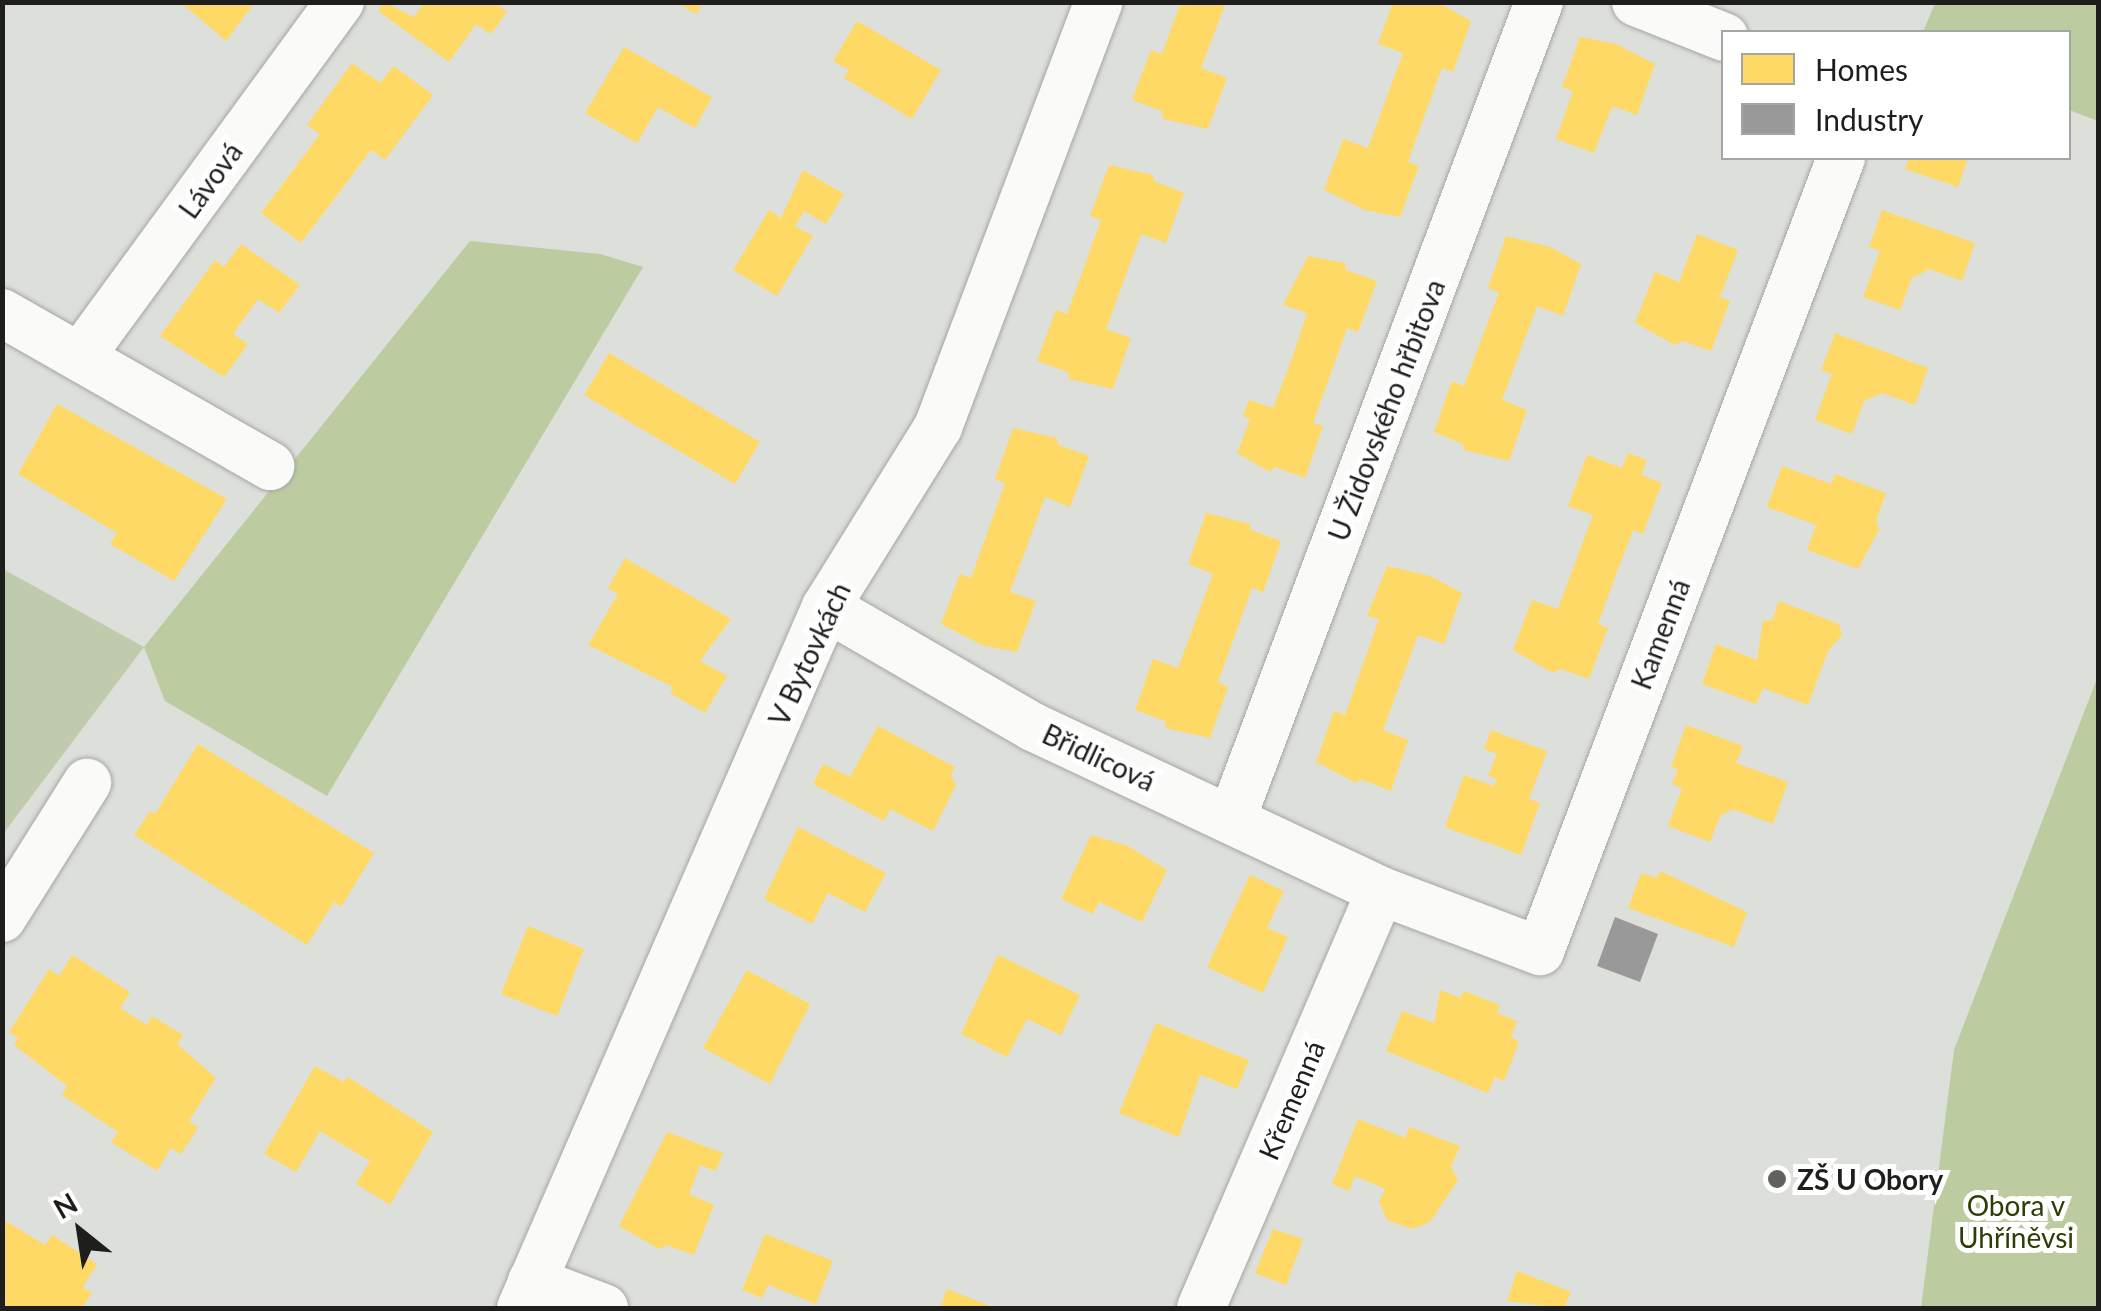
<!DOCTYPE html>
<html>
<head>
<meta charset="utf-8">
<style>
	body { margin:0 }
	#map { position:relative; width:2101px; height:1311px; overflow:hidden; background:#dddfda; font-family:Lato,sans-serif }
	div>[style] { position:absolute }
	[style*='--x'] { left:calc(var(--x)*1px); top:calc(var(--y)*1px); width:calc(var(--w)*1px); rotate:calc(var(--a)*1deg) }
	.green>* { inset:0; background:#c0cbae }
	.forest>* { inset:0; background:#bdcca0 }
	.homes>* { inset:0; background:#ffd966 }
	.industry>* { inset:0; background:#999 }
	.roads { filter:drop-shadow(0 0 2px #a4a6a2) drop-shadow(0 0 2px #a4a6a2) }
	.street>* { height:48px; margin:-24px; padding:0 24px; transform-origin:24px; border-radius:24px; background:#fafaf9 }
	.dots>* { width:28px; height:28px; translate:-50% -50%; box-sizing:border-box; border:5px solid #fff; border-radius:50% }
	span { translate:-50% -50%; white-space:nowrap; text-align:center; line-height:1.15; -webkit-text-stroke:10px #fff; paint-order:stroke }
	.street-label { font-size:28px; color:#1e1f1c }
	.poi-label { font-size:28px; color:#1e1f1c; font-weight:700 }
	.left { translate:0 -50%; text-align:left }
	.park-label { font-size:28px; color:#2e3d03 }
	.frame { position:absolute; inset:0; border:5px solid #1e1f1c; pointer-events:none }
	.legend { position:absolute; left:1721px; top:30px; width:350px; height:130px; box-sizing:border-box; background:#fff; border:2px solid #a5a5a4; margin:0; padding:12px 18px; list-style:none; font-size:30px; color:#1e1f1c }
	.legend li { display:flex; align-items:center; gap:20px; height:50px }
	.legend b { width:50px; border:2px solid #a5a5a4 }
	.north { position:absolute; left:30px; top:1181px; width:100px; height:100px; -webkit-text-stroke:8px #fff; paint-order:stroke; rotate:330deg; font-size:28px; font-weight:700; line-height:40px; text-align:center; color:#1e1f1c }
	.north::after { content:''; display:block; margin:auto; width:35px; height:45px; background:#1e1f1c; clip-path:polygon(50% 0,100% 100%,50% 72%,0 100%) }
</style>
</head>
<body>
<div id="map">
	<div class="green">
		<i style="clip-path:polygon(3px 569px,144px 647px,3px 834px)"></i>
	</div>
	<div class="forest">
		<i style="clip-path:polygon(1935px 3px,2098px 3px,2098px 121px,2069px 110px,2068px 32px,1923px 32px)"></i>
		<i style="clip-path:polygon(470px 241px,600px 254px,643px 267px,327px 796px,165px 701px,144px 647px)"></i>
		<i style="clip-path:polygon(2098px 676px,2098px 1308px,1921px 1308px,1954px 1050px)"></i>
	</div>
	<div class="homes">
		<i style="clip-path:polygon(180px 2px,255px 2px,226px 41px)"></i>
		<i style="clip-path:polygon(384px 2px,414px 17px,425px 2px,495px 2px,507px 12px,491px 34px,476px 24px,449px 62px,378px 11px)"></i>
		<i style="clip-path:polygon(676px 2px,703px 2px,696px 14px)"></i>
		<i style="clip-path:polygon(1181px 2px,1226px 2px,1201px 68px,1227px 78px,1208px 129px,1163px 119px,1162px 111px,1132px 100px,1151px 50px,1162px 54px)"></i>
		<i style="clip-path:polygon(1393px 2px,1437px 2px,1471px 21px,1453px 72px,1442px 68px,1425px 114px,1408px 162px,1419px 166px,1400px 217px,1365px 210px,1324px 190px,1343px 139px,1368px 148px,1403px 53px,1378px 44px)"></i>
		<i style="clip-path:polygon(857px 21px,941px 70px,912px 119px,844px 78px,849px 70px,833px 61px)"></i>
		<i style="clip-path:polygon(1580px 37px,1616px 44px,1655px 64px,1637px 115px,1612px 106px,1594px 153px,1556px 139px,1573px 91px,1562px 87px)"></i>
		<i style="clip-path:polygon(624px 47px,712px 97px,695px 128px,658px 107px,637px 143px,585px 113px)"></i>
		<i style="clip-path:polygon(352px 63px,380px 83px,394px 66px,433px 95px,385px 160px,371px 150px,301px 243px,261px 213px,320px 134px,307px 125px)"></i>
		<i style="clip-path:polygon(1909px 158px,1968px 158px,1958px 187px,1905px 169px)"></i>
		<i style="clip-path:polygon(1109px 165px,1153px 175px,1154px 181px,1184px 193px,1166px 243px,1141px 234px,1106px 329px,1131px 338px,1113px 389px,1069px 379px,1068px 372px,1037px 361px,1056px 310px,1067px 314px,1101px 220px,1090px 216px)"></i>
		<i style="clip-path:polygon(803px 170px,844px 194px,826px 224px,804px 211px,795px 226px,813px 236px,777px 296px,733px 270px,769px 210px,781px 218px)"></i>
		<i style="clip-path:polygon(1882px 210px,1975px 243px,1962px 281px,1930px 269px,1912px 278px,1900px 310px,1863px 297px,1880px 251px,1869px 247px)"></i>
		<i style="clip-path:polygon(1697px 234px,1738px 250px,1720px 297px,1730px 301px,1711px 351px,1683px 341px,1675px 345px,1635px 323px,1655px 272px,1679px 282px)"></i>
		<i style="clip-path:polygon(1506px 236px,1550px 247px,1581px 264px,1563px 316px,1537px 306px,1502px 400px,1527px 410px,1509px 461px,1464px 450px,1463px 444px,1434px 432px,1452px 381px,1464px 386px,1499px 292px,1488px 288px)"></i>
		<i style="clip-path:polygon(241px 244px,300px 285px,279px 313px,258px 299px,233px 334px,248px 344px,224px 377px,160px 336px,215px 260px,224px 267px)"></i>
		<i style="clip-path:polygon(1308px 256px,1345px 263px,1346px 270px,1377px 281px,1358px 332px,1347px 328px,1313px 423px,1323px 426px,1305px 478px,1275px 467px,1270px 472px,1237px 453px,1250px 419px,1243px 416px,1249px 400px,1273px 408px,1291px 361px,1307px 313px,1283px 305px)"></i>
		<i style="clip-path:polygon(1835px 333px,1928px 368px,1915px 405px,1882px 393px,1864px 401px,1852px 434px,1815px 420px,1832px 374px,1821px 370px)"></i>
		<i style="clip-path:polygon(609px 353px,760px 442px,735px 484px,584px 395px)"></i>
		<i style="clip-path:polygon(57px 404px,227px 499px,174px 581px,110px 544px,117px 533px,18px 474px)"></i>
		<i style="clip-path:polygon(1013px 428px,1057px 438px,1058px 445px,1089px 456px,1070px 507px,1045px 497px,1027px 546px,1010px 592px,1036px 601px,1017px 652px,982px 645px,941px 624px,960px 574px,971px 578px,1005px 483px,995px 479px)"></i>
		<i style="clip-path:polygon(1628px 453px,1647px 460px,1641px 475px,1662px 483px,1643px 534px,1633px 530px,1615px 577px,1598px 624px,1608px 628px,1589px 679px,1561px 669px,1553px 673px,1513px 650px,1532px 600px,1558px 609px,1575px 563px,1593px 515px,1568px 506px,1587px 455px,1622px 468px)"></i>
		<i style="clip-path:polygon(1782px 466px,1831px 484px,1835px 474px,1886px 493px,1876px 521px,1879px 530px,1858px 569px,1807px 550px,1816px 525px,1767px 507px)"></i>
		<i style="clip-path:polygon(1206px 513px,1250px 524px,1251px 530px,1281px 541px,1263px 592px,1252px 588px,1218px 682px,1228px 687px,1210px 738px,1166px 728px,1165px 721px,1135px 710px,1153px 659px,1178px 668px,1213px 574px,1188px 564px)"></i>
		<i style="clip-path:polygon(625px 558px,731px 619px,700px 661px,727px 676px,705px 713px,670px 693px,673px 687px,588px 645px,618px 594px,608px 588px)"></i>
		<i style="clip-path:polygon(1387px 566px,1430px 576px,1462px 593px,1444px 644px,1418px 635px,1383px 730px,1408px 740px,1391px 791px,1360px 779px,1356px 783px,1316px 762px,1334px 711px,1345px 715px,1379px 619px,1367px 616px)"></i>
		<i style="clip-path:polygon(1779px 601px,1839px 624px,1842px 635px,1828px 651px,1808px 705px,1763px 688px,1756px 704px,1702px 684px,1716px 644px,1757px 660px,1763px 621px,1772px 620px)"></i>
		<i style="clip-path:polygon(1686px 725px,1743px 746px,1736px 763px,1788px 782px,1773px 824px,1733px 809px,1720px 816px,1710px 842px,1668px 826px,1682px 788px,1672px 784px,1678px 769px,1671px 767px)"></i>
		<i style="clip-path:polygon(878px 726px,955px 767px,951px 775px,956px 785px,933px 831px,890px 809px,884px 821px,813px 784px,823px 764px,850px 777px)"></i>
		<i style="clip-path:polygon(1491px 730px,1547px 751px,1529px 799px,1540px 803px,1521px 855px,1445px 827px,1464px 775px,1494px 786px,1497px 779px,1488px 776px,1497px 754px,1484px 749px)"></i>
		<i style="clip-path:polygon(198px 744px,374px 853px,341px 907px,334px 902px,307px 945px,134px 835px,150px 811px,155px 814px)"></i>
		<i style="clip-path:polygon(798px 827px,886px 873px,865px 912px,828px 893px,812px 924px,764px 899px)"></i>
		<i style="clip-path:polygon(1091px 835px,1128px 846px,1167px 870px,1142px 922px,1099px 902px,1093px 914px,1061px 899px)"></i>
		<i style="clip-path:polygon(1660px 871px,1747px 912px,1734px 947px,1628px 908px,1641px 873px,1657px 878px)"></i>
		<i style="clip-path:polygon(1250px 875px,1284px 891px,1267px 928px,1288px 937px,1263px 993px,1207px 967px)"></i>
		<i style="clip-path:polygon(528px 926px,584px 949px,557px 1016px,501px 994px)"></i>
		<i style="clip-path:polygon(72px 955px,130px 992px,120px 1008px,147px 1025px,152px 1016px,183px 1035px,177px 1044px,216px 1078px,189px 1121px,198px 1128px,181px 1154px,171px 1148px,157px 1171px,111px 1142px,118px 1132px,62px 1095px,67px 1086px,14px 1045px,18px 1038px,9px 1032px,49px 969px,59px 976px)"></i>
		<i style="clip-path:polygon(998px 955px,1080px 995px,1061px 1035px,1027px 1019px,1007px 1057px,961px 1034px)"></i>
		<i style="clip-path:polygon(747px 970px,810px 1004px,770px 1084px,703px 1048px)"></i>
		<i style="clip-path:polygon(1440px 990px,1460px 998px,1464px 991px,1500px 1005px,1497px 1013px,1517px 1021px,1511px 1037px,1519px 1042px,1504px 1081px,1495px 1077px,1488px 1093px,1386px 1051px,1402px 1011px,1434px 1023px)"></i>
		<i style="clip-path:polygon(1156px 1023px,1249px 1060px,1237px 1089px,1200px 1075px,1179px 1137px,1119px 1113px)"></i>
		<i style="clip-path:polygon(315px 1066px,344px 1082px,348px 1077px,433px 1132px,390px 1205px,356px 1184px,370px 1161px,320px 1131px,296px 1172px,264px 1154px)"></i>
		<i style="clip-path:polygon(1358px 1119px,1405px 1138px,1409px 1127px,1460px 1146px,1451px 1167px,1458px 1180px,1430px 1222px,1412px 1229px,1387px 1220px,1379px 1202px,1385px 1189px,1355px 1176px,1349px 1191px,1332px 1184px)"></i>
		<i style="clip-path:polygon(667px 1132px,723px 1153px,716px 1171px,700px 1165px,689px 1194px,714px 1205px,694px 1255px,667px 1245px,659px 1249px,619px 1226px)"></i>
		<i style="clip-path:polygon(2px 1219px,45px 1245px,52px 1235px,97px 1264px,83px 1287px,92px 1293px,82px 1308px,2px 1308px)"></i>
		<i style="clip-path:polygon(1273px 1229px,1303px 1239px,1286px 1285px,1255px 1273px)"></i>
		<i style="clip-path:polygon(765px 1234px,833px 1261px,816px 1304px,768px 1285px,762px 1298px,742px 1290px)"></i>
		<i style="clip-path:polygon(1517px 1271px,1571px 1292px,1564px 1308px,1507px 1301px)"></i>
		<i style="clip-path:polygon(947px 1289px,988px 1305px,987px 1308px,940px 1308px)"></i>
	</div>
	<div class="industry">
		<i style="clip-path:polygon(1615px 917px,1658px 934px,1640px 982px,1597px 966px)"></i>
	</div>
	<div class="roads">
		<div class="street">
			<i style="--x:1636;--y:2;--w:95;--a:21.7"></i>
			<i style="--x:2;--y:313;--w:309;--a:29.7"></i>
			<i style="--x:80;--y:357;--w:440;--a:-53.8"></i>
			<i style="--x:826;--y:607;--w:239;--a:30.1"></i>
			<i style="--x:1033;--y:727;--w:385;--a:25.2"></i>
			<i style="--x:1381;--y:891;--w:170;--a:20.7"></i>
			<i style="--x:1540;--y:951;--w:848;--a:-69.21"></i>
			<i style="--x:1232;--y:818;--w:872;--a:-69.38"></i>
			<i style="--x:2;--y:918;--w:160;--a:-57.8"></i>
			<i style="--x:532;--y:1281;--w:77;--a:20.6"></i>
			<i style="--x:521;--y:1308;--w:764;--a:-66.49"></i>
			<i style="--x:826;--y:607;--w:212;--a:-58.1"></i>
			<i style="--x:938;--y:427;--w:454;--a:-69.3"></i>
			<i style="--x:1201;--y:1308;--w:454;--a:-66.7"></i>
		</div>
	</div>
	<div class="dots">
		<i style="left:1777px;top:1179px;background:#61625e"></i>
	</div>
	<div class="street-label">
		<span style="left:210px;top:180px;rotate:-54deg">Lávová</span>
		<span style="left:1386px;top:410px;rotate:-69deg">U Židovského hřbitova</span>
		<span style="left:1660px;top:634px;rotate:-69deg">Kamenná</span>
		<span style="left:809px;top:654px;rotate:-65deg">V Bytovkách</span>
		<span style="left:1099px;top:757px;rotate:25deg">Břidlicová</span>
		<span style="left:1291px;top:1100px;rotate:-67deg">Křemenná</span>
	</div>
	<div class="poi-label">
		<span class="left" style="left:1797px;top:1179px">ZŠ U Obory</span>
	</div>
	<div class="park-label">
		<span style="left:2016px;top:1221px">Obora v<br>Uhříněvsi</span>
	</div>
	<div class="frame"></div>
	<ul class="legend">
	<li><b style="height:28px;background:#ffd966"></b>Homes</li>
	<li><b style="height:28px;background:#999"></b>Industry</li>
	</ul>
	<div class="north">N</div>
</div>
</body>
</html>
